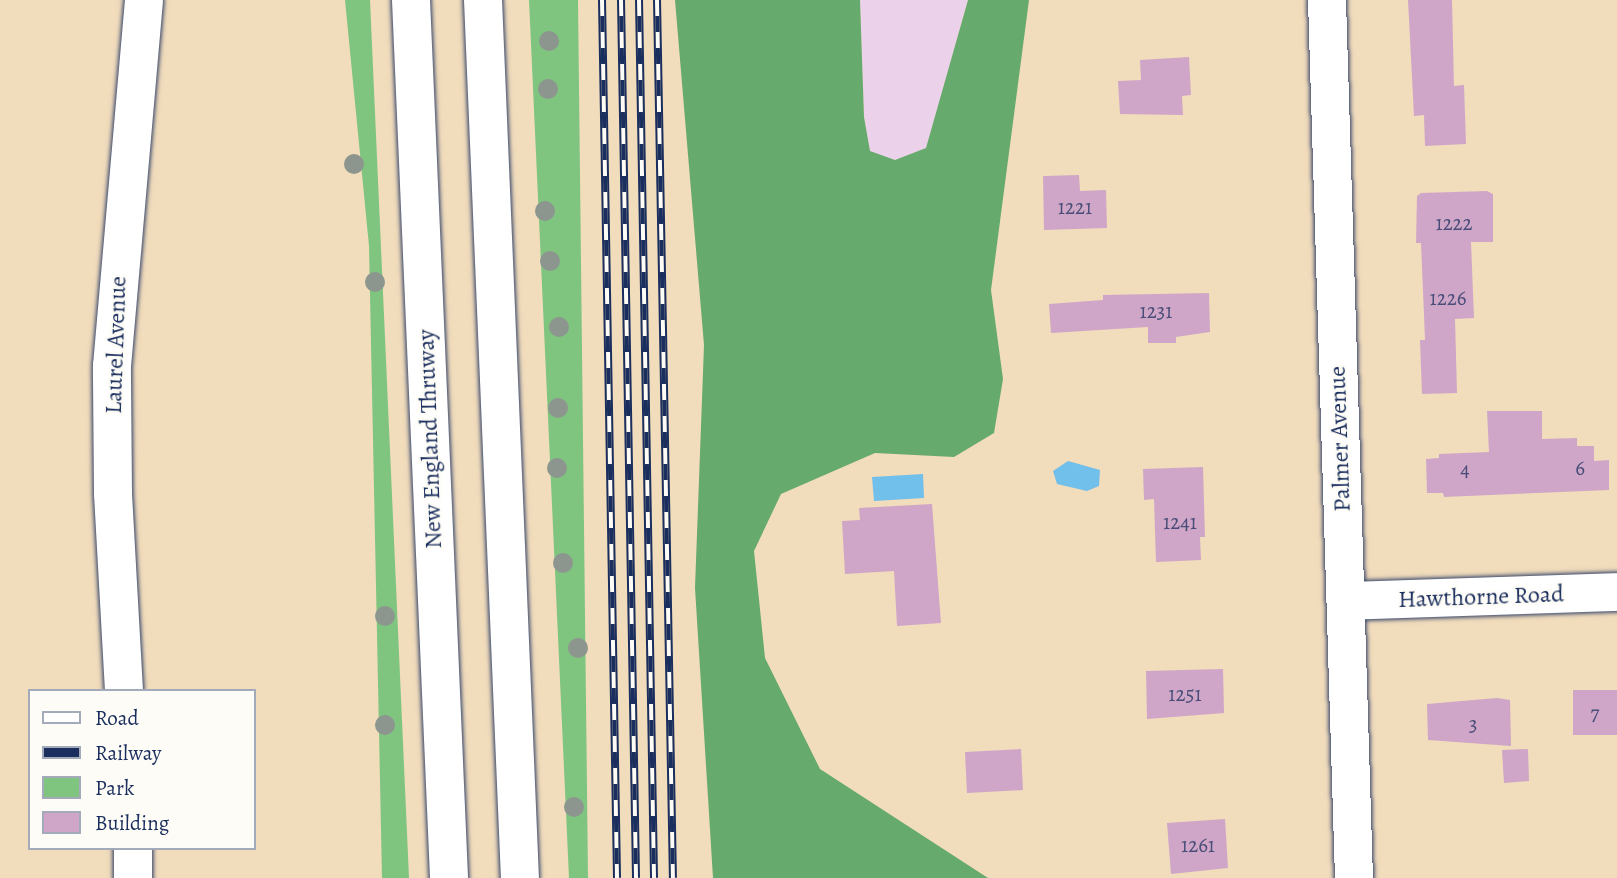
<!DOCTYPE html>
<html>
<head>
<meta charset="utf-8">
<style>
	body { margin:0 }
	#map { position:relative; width:1617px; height:878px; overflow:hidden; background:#f1dcbc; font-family:Alegreya,serif }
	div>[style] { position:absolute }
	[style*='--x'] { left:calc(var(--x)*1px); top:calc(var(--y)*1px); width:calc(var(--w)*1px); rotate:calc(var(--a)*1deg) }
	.built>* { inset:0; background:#ecd1ea }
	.green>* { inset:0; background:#7fc580 }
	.forest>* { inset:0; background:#67aa6e }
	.water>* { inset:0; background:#71bfeb }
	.building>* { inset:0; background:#cfa6c7 }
	.roads { filter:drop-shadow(0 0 2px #3b496c) drop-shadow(0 0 2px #3b496c) }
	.street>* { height:38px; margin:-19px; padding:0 19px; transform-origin:19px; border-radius:19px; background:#fff }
	.secondary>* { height:38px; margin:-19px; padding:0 19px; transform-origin:19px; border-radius:19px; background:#fff }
	.highway>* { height:38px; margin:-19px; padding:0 19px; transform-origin:19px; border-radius:19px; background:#fff }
	.rail>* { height:8px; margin-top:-4px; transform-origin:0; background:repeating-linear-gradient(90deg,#fdfcf7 0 16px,#1b2f5e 0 32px); box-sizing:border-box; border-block:2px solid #1b2f5e }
	.trees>* { width:20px; height:20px; margin:-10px; border-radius:50%; background:#8c968e }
	span { translate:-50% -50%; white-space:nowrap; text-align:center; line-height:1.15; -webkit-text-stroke:5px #fdfcf7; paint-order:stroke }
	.number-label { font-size:21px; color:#484d78 }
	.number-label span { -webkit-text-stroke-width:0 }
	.street-label { font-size:24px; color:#1b2f5e }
	.legend { position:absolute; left:28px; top:689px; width:228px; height:161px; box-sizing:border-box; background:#fdfcf7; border:2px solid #a3aaba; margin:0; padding:9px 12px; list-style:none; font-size:21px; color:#1b2f5e }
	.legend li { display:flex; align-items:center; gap:14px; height:35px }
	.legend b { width:35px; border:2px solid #a3aaba }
</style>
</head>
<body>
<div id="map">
	<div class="built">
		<i style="clip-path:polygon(860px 0,968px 0,926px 149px,895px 160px,870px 152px,864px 117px)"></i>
	</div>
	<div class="green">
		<i style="clip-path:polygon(345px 0,370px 0,409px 878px,382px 878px,369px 246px)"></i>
		<i style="clip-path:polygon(529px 0,578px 0,588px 878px,569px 878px)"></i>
	</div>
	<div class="forest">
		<i style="clip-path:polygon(675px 0,860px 0,864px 117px,870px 151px,895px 160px,926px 148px,968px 0,1029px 0,991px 290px,1003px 379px,994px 433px,954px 457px,875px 453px,781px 494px,754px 551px,765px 658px,820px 769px,988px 878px,713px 878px,695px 588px,704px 345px)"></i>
	</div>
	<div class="water">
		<i style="clip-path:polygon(1068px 461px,1100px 470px,1099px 486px,1087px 491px,1057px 484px,1053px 471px)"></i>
		<i style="clip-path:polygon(923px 474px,924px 498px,874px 501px,872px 477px)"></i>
	</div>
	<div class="building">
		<i style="clip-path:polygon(1408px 0,1452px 0,1454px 86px,1464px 85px,1466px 144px,1425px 146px,1424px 115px,1414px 116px)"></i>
		<i style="clip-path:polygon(1189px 57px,1191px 95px,1182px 96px,1183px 115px,1120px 114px,1118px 81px,1141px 80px,1140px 60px)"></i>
		<i style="clip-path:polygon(1079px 175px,1080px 191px,1106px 190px,1107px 228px,1044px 230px,1043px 176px)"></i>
		<i style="clip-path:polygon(1487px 191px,1493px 194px,1493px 242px,1471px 242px,1474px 318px,1455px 319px,1457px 393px,1422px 394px,1420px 340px,1425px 340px,1421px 243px,1416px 243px,1417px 196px,1421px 193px)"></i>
		<i style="clip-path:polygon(1209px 293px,1210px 332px,1176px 337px,1176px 343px,1148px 343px,1148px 327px,1051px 333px,1049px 304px,1103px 300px,1103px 295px)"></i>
		<i style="clip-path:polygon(1487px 411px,1542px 411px,1542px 439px,1577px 438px,1577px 446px,1594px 446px,1594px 461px,1609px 460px,1609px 490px,1444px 497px,1443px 493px,1427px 493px,1426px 459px,1439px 458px,1439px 454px,1489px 452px)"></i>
		<i style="clip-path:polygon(1203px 467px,1205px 537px,1200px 537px,1201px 560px,1156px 562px,1154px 499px,1144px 500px,1143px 469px)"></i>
		<i style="clip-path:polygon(932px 504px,941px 623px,897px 626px,894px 571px,845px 574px,842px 521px,860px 520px,859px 508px)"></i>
		<i style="clip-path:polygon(1223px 669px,1224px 713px,1147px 719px,1146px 671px)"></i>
		<i style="clip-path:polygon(1573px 690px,1617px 690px,1617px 735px,1573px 735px)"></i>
		<i style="clip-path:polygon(1497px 698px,1510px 700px,1511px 746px,1428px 740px,1427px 704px)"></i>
		<i style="clip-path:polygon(1021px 749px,1023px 790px,967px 793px,965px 752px)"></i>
		<i style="clip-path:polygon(1528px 749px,1529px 781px,1504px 783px,1502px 750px)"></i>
		<i style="clip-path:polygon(1225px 819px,1228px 868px,1171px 874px,1167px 823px)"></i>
	</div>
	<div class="roads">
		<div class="street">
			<i style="--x:1346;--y:601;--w:271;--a:-1.9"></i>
			<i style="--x:124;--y:691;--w:198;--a:-93.2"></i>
			<i style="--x:113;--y:493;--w:127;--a:-90.5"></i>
			<i style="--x:112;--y:366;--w:367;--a:-85"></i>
			<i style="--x:133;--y:848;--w:30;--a:90"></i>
		</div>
		<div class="secondary">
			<i style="--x:1327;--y:0;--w:878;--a:88.24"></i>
		</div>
		<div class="highway">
			<i style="--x:411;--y:0;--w:879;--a:87.52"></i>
			<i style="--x:483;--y:0;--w:879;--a:87.59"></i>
		</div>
	</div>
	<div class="rail">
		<i style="--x:602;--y:0;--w:878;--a:89.02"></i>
		<i style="--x:621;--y:0;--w:878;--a:89.02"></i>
		<i style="--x:639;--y:0;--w:878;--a:89.02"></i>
		<i style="--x:657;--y:0;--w:878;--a:88.96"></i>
	</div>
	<div class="trees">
		<i style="left:549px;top:41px"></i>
		<i style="left:548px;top:89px"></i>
		<i style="left:354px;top:164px"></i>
		<i style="left:545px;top:211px"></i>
		<i style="left:550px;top:261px"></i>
		<i style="left:375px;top:282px"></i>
		<i style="left:559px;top:327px"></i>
		<i style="left:558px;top:408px"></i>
		<i style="left:557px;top:468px"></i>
		<i style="left:563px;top:563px"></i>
		<i style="left:385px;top:616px"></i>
		<i style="left:578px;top:648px"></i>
		<i style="left:385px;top:725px"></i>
		<i style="left:574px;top:807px"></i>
	</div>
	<div class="number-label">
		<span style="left:1075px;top:207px">1221</span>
		<span style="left:1454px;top:223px">1222</span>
		<span style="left:1448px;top:298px">1226</span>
		<span style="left:1156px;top:311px">1231</span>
		<span style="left:1580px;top:468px">6</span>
		<span style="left:1465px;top:469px">4</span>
		<span style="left:1180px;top:522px">1241</span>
		<span style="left:1185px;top:694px">1251</span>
		<span style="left:1595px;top:713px">7</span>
		<span style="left:1473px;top:724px">3</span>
		<span style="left:1198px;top:845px">1261</span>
	</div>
	<div class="street-label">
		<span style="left:116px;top:345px;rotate:-88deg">Laurel Avenue</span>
		<span style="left:430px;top:439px;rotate:-92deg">New England Thruway</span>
		<span style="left:1340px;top:439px;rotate:-92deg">Palmer Avenue</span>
		<span style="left:1481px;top:597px;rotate:-2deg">Hawthorne Road</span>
	</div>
	<ul class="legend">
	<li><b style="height:9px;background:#fff"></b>Road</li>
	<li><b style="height:9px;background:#1b2f5e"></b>Railway</li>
	<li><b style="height:19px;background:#7fc580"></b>Park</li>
	<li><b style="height:19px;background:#cfa6c7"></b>Building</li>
	</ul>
</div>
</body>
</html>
